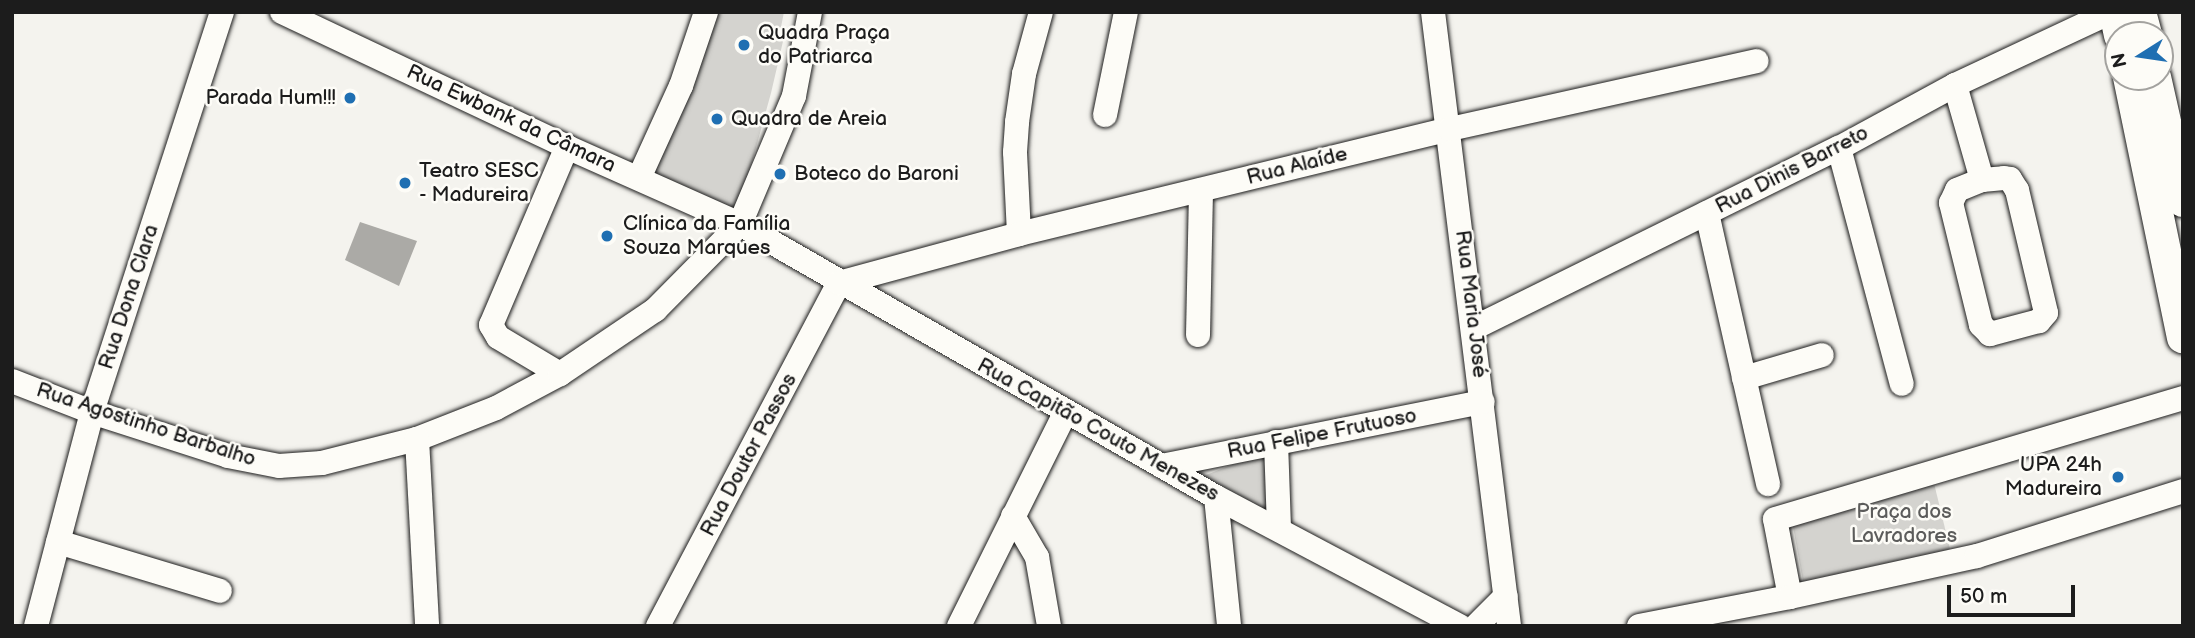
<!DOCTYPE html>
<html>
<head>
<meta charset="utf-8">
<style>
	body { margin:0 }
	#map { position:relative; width:2195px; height:638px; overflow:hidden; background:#f4f3ee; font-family:"Balsamiq Sans",sans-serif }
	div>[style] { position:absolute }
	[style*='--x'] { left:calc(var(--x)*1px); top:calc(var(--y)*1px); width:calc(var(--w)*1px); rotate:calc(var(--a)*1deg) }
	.green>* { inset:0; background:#d4d3cf }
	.water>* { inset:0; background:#abaaa6 }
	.roads { filter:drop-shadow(0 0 2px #1c1c1c) drop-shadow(0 0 2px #1c1c1c) }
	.minor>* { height:24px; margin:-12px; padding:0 12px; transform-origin:12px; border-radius:12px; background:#fdfcf7 }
	.major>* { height:32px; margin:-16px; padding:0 16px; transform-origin:16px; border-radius:16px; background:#fdfcf7 }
	.dots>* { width:19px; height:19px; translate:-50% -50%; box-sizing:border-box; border:4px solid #fdfcf7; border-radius:50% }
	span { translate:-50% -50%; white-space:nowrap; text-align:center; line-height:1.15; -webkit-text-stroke:5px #fdfcf7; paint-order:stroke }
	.poi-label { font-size:21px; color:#1c1c1c }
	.left { translate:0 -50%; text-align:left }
	.right { translate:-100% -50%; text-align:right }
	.street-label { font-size:21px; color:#1c1c1c }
	.park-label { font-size:21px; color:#5c5c5b }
	.frame { position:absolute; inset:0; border:14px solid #1c1c1c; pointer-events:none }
	.north { position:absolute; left:2104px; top:21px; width:70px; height:70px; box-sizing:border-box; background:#fdfcf7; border:2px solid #a3a29f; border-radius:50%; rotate:258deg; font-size:19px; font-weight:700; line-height:28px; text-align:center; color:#1c1c1c }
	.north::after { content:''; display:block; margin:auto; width:24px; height:32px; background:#1f6fb2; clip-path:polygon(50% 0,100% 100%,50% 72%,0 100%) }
	.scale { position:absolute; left:1947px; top:585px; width:128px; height:32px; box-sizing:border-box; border:4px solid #1c1c1c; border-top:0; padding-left:9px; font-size:21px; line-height:24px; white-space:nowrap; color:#1c1c1c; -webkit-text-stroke:5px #fdfcf7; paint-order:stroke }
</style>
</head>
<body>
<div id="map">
	<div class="green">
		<i style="clip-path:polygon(712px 12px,784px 12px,781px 27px,784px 37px,771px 93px,749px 173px,733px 210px,648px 176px)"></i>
		<i style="clip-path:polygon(1264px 452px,1268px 516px,1201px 477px)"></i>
		<i style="clip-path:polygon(1933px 479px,1950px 549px,1804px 587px,1792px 521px)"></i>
	</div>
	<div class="water">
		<i style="clip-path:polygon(360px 222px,417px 241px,399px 286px,345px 260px)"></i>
	</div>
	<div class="roads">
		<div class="minor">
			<i style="--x:282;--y:12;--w:315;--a:25.3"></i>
			<i style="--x:567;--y:147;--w:189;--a:24"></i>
			<i style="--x:740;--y:224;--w:549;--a:29.84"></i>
			<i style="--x:1216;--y:497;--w:276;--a:27.9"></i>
			<i style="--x:1433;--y:12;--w:619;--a:82.94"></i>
			<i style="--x:1955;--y:85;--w:99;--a:74.1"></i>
			<i style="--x:1105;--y:115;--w:105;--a:-78.5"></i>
			<i style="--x:1839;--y:148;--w:244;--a:75.1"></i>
			<i style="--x:639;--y:178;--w:101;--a:-65.5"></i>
			<i style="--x:681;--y:86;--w:78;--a:-71.3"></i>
			<i style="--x:2004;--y:178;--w:6;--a:9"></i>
			<i style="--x:2010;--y:179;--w:13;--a:58"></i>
			<i style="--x:2017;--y:190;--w:126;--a:76.7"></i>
			<i style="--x:2046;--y:313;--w:11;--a:131"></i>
			<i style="--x:2039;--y:321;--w:51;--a:165.1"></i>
			<i style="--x:1990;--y:334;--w:13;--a:-135"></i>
			<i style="--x:1981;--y:325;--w:126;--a:-103.8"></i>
			<i style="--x:1951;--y:203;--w:14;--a:-65"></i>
			<i style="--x:1957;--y:190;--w:27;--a:-22"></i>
			<i style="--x:1982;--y:180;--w:22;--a:-5"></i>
			<i style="--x:1707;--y:213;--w:278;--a:77.3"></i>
			<i style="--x:1019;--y:234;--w:82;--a:-92.8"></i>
			<i style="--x:1015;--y:152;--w:30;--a:-86"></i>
			<i style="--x:1017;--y:122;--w:49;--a:-81.7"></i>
			<i style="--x:1024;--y:74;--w:64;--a:-74.7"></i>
			<i style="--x:1474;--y:328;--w:407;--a:-26.3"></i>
			<i style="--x:1839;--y:148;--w:132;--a:-28.5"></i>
			<i style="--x:1955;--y:85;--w:172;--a:-25.1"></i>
			<i style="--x:1198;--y:335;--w:145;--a:-88.8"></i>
			<i style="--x:560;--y:374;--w:72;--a:-149.2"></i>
			<i style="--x:498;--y:337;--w:14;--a:-120"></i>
			<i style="--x:491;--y:325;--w:194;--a:-66.9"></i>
			<i style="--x:1744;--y:378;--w:81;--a:-16.4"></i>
			<i style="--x:12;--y:381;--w:86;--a:21.2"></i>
			<i style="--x:92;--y:412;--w:143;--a:17.9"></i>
			<i style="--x:228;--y:456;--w:52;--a:11.1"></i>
			<i style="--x:279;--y:466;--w:43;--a:-4"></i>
			<i style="--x:322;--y:463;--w:98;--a:-14.2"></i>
			<i style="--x:417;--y:439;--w:85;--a:-21.4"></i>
			<i style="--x:496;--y:408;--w:72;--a:-28"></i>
			<i style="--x:560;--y:374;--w:115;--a:-34"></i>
			<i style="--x:655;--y:310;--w:121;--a:-45.3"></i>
			<i style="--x:740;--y:224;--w:139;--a:-67.1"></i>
			<i style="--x:794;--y:96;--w:86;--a:-79.2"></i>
			<i style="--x:417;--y:439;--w:187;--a:86.9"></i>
			<i style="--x:1276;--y:442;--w:87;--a:88"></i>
			<i style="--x:1162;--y:466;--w:327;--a:-11.3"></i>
			<i style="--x:1216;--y:497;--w:130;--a:84.2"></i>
			<i style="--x:1013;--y:516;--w:48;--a:59.7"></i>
			<i style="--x:1037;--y:557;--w:70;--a:80.1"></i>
			<i style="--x:58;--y:542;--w:169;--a:16.8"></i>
			<i style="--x:1790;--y:597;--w:79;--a:-100.9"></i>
			<i style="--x:1775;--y:519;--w:426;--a:-16.5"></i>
			<i style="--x:36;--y:626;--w:221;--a:-75.3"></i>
			<i style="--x:92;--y:412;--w:421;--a:-72"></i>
			<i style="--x:658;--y:626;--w:388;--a:-62.2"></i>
			<i style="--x:839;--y:283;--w:187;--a:-15.2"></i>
			<i style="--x:1019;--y:234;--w:444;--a:-13.7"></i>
			<i style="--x:1450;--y:129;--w:314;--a:-12.5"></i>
			<i style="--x:959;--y:626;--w:240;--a:-63.5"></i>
			<i style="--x:1476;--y:626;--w:42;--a:-45"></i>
			<i style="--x:1639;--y:626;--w:154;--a:-10.9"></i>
			<i style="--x:1790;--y:597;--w:191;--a:-12.4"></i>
			<i style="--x:1977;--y:556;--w:216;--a:-17.5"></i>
		</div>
		<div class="major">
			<i style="--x:2115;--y:12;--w:24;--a:78"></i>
			<i style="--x:2140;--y:12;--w:24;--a:75"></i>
			<i style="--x:2129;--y:77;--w:266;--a:78.3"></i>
			<i style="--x:2155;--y:77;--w:127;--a:77.3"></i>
		</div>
	</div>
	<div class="dots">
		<i style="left:744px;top:45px;background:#1f6fb2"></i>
		<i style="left:350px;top:98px;background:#1f6fb2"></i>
		<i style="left:717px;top:119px;background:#1f6fb2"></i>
		<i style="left:780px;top:174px;background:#1f6fb2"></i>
		<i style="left:405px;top:183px;background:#1f6fb2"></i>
		<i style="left:607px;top:236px;background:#1f6fb2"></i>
		<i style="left:2118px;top:477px;background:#1f6fb2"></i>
	</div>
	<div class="poi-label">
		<span class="left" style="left:758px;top:45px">Quadra Praça<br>do Patriarca</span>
		<span class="right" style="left:336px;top:98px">Parada Hum!!!</span>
		<span class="left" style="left:731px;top:119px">Quadra de Areia</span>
		<span class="left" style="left:419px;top:183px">Teatro SESC<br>- Madureira</span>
		<span class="left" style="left:794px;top:174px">Boteco do Baroni</span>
		<span class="left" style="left:623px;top:236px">Clínica da Família<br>Souza Marques</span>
		<span class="right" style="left:2102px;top:477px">UPA 24h<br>Madureira</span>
	</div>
	<div class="street-label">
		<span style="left:511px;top:119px;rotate:25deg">Rua Ewbank da Câmara</span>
		<span style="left:1297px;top:166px;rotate:-14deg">Rua Alaíde</span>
		<span style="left:1792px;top:170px;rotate:-27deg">Rua Dinis Barreto</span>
		<span style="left:129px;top:297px;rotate:-72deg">Rua Dona Clara</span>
		<span style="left:1471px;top:304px;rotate:83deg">Rua Maria José</span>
		<span style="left:146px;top:425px;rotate:18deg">Rua Agostinho Barbalho</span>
		<span style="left:1098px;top:430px;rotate:29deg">Rua Capitão Couto Menezes</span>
		<span style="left:1322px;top:434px;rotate:-11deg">Rua Felipe Frutuoso</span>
		<span style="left:749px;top:455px;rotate:-62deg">Rua Doutor Passos</span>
	</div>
	<div class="park-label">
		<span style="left:1904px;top:524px">Praça dos<br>Lavradores</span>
	</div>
	<div class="frame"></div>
	<div class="north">N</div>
	<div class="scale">50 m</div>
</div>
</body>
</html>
